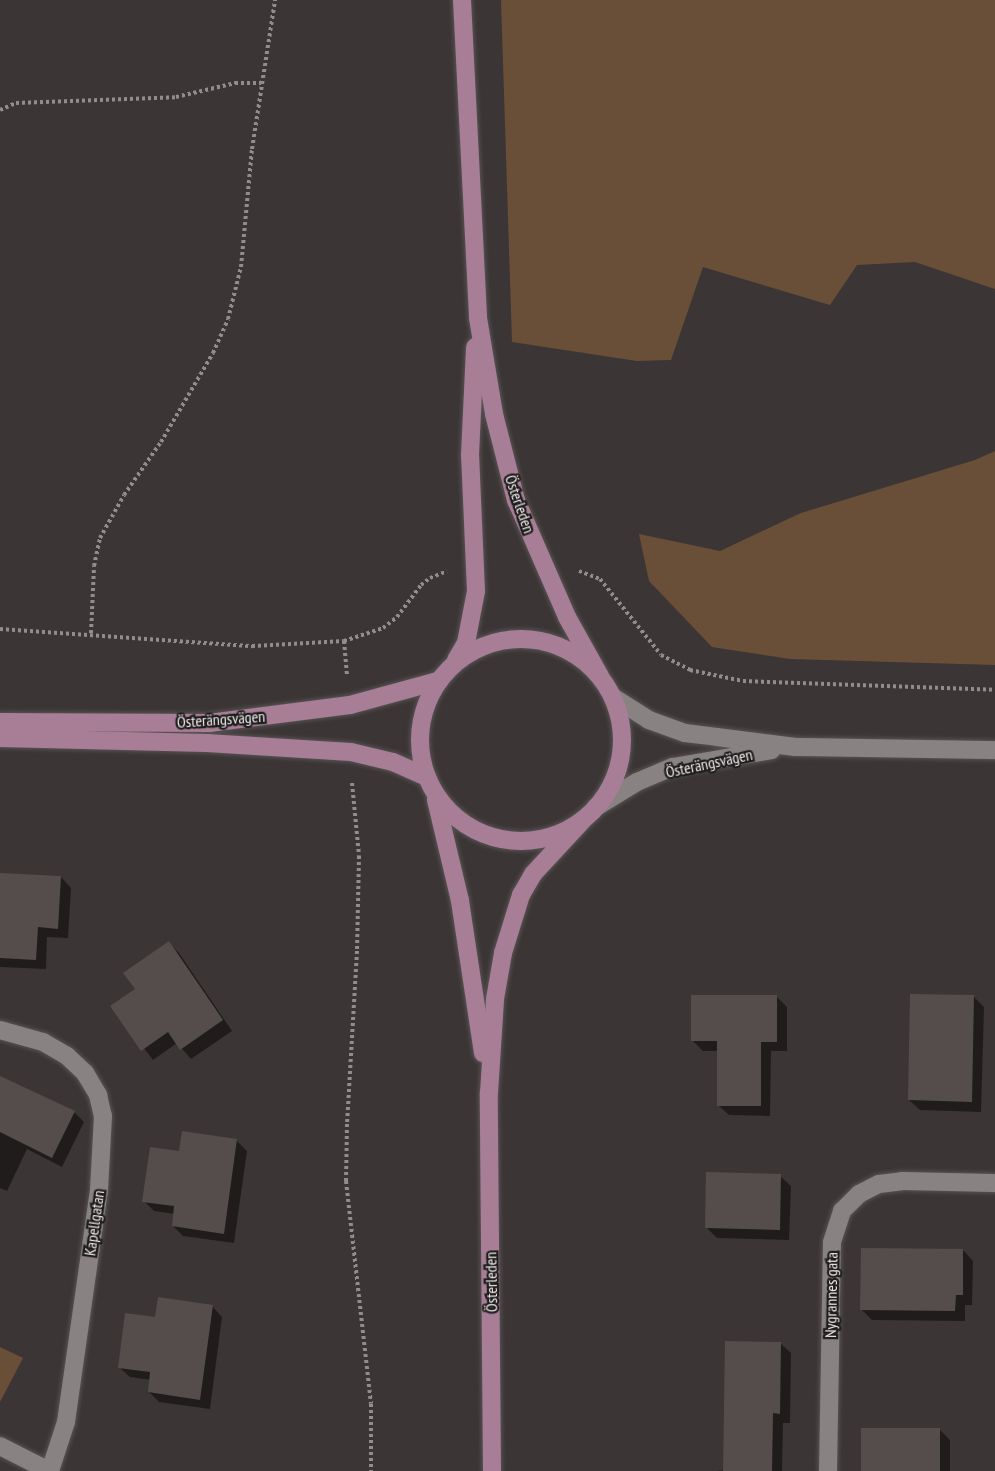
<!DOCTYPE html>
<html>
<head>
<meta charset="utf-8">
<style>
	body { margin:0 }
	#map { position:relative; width:995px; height:1471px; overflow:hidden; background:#3c3536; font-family:"PT Sans Narrow",sans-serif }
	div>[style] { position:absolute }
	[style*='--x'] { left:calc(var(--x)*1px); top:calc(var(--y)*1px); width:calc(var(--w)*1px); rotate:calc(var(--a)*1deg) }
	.green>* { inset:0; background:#694f37 }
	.shadow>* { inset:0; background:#0007 }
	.building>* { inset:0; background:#544d4b }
	.path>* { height:4px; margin-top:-2px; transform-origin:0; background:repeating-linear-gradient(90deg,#928d8d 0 3px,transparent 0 6px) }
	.roads { filter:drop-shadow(0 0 2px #575353) drop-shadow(0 0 2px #575353) }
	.street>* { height:18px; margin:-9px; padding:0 9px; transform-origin:9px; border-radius:9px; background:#898282 }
	.secondary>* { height:18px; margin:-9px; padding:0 9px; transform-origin:9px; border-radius:9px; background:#a77e96 }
	.secondary>.ring { margin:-9px; padding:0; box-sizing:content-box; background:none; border:18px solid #a77e96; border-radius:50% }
	span { translate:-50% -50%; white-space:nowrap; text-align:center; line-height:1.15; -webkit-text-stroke:4.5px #201d1e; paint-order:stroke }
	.street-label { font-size:16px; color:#efebeb }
</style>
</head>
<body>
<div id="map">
	<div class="green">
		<i style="clip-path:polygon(501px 0,995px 0,995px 289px,915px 262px,857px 265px,830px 305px,703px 267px,671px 360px,637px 361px,512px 342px)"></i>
		<i style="clip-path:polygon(995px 451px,995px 665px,790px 659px,712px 647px,649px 581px,639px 534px,720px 551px,801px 513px,975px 460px)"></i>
		<i style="clip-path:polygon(0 1347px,23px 1358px,0 1402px)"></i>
	</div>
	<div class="shadow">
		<i style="clip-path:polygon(0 874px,61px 877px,71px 888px,68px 938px,47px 937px,46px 969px,0 967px)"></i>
		<i style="clip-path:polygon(169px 943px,179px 953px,232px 1031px,191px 1059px,177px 1043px,153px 1060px,112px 1006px,137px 990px)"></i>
		<i style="clip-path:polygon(777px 997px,787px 1007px,787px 1051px,771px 1051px,770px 1116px,729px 1115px,718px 1105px,719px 1051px,703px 1051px,693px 1041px)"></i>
		<i style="clip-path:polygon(974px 997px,984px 1007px,981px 1112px,920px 1110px,909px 1100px)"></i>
		<i style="clip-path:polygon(0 1077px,74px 1112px,84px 1122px,62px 1167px,27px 1149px,7px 1191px,0 1188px)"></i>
		<i style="clip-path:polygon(236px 1140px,247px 1151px,234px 1243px,183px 1236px,173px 1226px,175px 1214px,154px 1211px,144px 1201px,180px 1153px)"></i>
		<i style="clip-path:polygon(780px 1176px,791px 1186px,789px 1240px,717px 1238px,707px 1228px)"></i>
		<i style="clip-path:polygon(963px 1250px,973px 1261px,972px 1305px,965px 1305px,965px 1321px,872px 1320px,862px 1310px)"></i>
		<i style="clip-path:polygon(212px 1306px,222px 1317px,210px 1409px,159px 1402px,149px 1392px,151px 1380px,130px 1377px,119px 1367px)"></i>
		<i style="clip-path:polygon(780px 1343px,791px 1353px,790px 1423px,783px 1423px,782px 1471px,715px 1471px,724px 1470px)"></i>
		<i style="clip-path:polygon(940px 1430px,950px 1440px,950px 1471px,863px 1471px)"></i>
	</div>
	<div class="building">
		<i style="clip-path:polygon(0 873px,61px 876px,58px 929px,38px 927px,36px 960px,0 958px)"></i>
		<i style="clip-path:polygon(169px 941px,223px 1020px,180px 1050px,168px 1032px,141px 1051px,110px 1006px,135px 989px,123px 973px)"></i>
		<i style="clip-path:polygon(910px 994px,974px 995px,972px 1102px,908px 1100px)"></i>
		<i style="clip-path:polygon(691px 995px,777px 995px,777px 1042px,761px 1042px,761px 1106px,717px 1106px,717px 1041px,691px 1041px)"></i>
		<i style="clip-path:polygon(0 1076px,75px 1111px,52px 1158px,0 1132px)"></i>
		<i style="clip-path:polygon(182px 1131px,237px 1139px,224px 1234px,172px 1226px,174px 1206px,142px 1202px,150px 1147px,179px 1151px)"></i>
		<i style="clip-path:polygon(706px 1172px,781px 1174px,780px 1230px,705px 1228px)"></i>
		<i style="clip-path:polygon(861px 1248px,963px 1249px,963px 1295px,956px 1295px,955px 1311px,860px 1310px)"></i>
		<i style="clip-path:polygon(158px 1297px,213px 1305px,200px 1400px,148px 1392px,150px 1372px,118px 1368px,125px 1313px,155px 1317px)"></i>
		<i style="clip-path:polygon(725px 1341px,781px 1342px,780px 1414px,773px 1413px,772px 1471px,723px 1471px)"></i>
		<i style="clip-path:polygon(861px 1428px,940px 1428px,940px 1471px,861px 1471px)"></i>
	</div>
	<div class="path">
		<i style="--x:0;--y:110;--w:17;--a:-24"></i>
		<i style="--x:16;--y:103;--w:160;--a:-2.1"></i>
		<i style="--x:176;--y:97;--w:61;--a:-13.3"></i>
		<i style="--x:235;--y:83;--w:26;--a:0"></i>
		<i style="--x:579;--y:571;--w:22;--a:21"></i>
		<i style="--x:600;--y:579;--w:97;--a:51.2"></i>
		<i style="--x:661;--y:655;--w:33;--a:27"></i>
		<i style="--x:690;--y:670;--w:54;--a:11.7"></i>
		<i style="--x:743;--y:681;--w:252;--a:2"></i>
		<i style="--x:0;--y:629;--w:253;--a:3.9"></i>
		<i style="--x:252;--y:646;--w:92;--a:-3.1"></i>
		<i style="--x:344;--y:641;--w:41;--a:-18.4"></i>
		<i style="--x:383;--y:628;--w:18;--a:-38"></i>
		<i style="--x:397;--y:617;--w:40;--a:-53"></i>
		<i style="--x:421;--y:585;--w:11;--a:-38"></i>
		<i style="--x:430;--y:578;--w:18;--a:-22"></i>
		<i style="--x:91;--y:633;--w:67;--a:-87.4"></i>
		<i style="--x:94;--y:566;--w:29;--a:-78"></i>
		<i style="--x:100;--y:538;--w:49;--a:-60.8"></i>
		<i style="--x:124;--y:495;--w:65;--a:-55.1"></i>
		<i style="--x:161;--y:442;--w:103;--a:-59.7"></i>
		<i style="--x:213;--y:353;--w:37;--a:-66"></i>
		<i style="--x:228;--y:319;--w:54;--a:-76"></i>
		<i style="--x:241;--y:267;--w:119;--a:-84.7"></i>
		<i style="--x:252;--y:149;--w:151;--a:-81.2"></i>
		<i style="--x:344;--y:641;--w:36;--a:85"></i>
		<i style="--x:352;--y:783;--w:73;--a:84.5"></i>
		<i style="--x:359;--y:856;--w:95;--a:91.2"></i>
		<i style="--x:357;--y:951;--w:173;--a:93.3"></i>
		<i style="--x:347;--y:1124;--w:57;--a:91"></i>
		<i style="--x:346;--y:1181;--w:224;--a:83.6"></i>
		<i style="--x:371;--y:1404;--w:67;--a:90"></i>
	</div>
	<div class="roads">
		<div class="street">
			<i style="--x:613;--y:697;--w:43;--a:32.6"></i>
			<i style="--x:649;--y:720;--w:38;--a:20"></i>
			<i style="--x:685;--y:733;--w:32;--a:7"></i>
			<i style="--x:717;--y:737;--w:79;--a:7.3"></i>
			<i style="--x:795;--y:747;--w:200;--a:0.9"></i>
			<i style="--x:596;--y:807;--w:48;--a:-31.4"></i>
			<i style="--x:637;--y:782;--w:39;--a:-23"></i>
			<i style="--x:673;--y:767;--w:100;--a:-9.7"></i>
			<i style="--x:0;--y:1030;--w:45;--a:15.6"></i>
			<i style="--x:43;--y:1042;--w:28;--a:30"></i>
			<i style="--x:67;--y:1056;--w:25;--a:43"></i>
			<i style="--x:85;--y:1073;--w:26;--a:59"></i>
			<i style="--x:98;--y:1095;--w:22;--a:77"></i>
			<i style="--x:103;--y:1116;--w:74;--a:93.1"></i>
			<i style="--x:99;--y:1190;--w:234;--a:98.1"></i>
			<i style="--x:66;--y:1422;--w:52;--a:108.1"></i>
			<i style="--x:0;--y:1446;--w:55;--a:27"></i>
			<i style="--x:828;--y:1471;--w:229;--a:-89"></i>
			<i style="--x:832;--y:1242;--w:33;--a:-72"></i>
			<i style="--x:842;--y:1211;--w:24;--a:-45"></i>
			<i style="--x:859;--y:1194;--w:22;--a:-27"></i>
			<i style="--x:879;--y:1184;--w:23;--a:-7"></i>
			<i style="--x:902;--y:1181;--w:93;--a:1.2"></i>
		</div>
		<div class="secondary">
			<i style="--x:462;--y:0;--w:318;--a:87.1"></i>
			<i style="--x:478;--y:318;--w:97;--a:80.5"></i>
			<i style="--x:494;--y:414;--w:89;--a:75.7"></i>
			<i style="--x:516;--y:500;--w:128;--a:66.4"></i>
			<i style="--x:567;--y:617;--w:68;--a:60.8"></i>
			<i class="ring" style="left:420px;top:639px;width:184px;height:184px"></i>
			<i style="--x:456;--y:660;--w:20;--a:-60"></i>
			<i style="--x:466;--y:643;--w:53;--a:-79.1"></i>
			<i style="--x:476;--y:591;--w:136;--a:-92.5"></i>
			<i style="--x:470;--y:455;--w:108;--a:-87.3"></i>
			<i style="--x:0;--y:722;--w:209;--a:0.3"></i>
			<i style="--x:209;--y:723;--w:142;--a:-7.3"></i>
			<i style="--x:350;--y:705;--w:91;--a:-15.3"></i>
			<i style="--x:0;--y:738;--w:207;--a:1.4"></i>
			<i style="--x:207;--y:743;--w:144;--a:3.6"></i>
			<i style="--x:351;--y:752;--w:43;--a:13.4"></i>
			<i style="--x:393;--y:762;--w:37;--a:24"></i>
			<i style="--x:436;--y:800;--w:104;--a:76.6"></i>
			<i style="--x:460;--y:901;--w:154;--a:81.4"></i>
			<i style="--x:492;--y:1471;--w:378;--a:-90.5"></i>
			<i style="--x:489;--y:1093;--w:94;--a:-86.3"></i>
			<i style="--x:495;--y:999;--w:47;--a:-80.1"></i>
			<i style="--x:503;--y:953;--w:61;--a:-72.8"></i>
			<i style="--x:521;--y:895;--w:24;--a:-60"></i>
			<i style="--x:533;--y:874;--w:72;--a:-47.2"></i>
		</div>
	</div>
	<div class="street-label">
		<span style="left:520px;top:504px;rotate:71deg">Österleden</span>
		<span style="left:221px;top:719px;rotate:-4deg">Österängsvägen</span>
		<span style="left:709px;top:763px;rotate:-12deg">Österängsvägen</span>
		<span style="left:94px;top:1223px;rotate:-82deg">Kapellgatan</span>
		<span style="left:491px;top:1282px;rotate:-91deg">Österleden</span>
		<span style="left:831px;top:1295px;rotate:-89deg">Nygrannes gata</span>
	</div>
</div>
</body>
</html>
